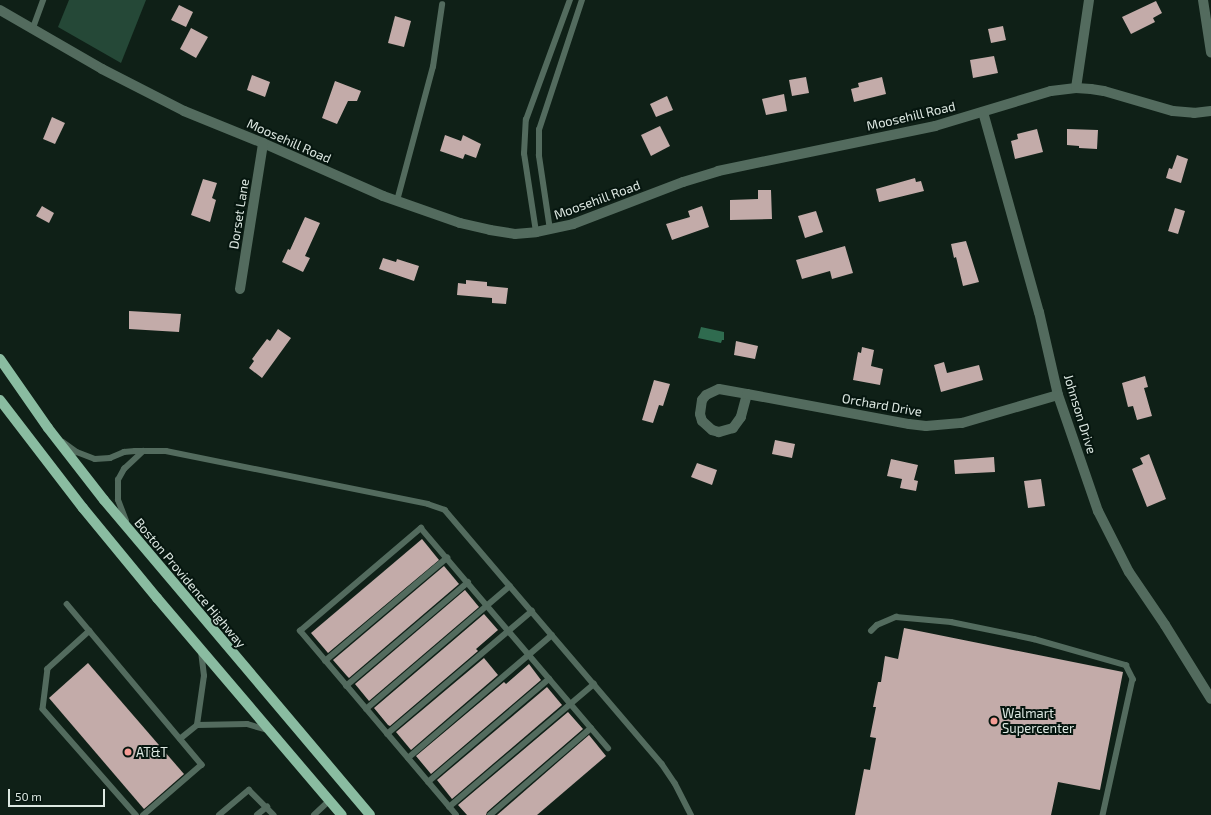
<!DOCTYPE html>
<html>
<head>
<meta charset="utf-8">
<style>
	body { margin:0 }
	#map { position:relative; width:1211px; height:815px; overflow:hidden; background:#0f2017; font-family:"Exo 2",sans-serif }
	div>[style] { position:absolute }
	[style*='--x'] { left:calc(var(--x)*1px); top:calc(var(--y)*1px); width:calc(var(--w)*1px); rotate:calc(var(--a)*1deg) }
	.green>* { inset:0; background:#254837 }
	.water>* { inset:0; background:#2f6b4f }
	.building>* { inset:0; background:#c3aba9 }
	.lane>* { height:5.5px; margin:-2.75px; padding:0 2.75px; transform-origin:2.75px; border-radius:2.75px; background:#536b5e }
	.street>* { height:10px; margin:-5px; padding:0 5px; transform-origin:5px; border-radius:5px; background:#536b5e }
	.primary>* { height:10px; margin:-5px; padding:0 5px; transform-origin:5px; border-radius:5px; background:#8abca1 }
	.dots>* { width:11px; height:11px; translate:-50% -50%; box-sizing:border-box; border:2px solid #06160f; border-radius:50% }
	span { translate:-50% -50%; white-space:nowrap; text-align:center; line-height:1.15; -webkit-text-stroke:4px #06160f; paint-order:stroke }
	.street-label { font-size:13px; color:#dde8e2 }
	.poi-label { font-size:13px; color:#dde8e2 }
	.left { translate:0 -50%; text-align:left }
	.scale { position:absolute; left:8px; top:789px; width:97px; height:18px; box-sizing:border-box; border:2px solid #dde8e2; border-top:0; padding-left:5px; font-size:12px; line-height:14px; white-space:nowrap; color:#dde8e2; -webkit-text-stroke:3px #06160f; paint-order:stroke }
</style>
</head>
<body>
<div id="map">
	<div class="green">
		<i style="clip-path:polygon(69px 0,146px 0,121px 63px,58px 27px)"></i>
	</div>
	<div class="water">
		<i style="clip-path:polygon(701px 327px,724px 332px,724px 340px,722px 340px,721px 343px,698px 338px)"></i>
	</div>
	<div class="building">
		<i style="clip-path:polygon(1156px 1px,1162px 13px,1153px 18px,1155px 22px,1131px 34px,1122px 17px)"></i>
		<i style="clip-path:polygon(179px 5px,193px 12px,186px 27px,171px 20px)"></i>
		<i style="clip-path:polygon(395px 16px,411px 21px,404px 47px,388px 43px)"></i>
		<i style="clip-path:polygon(1003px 26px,1006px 40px,991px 43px,988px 29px)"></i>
		<i style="clip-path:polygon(191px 28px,208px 37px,196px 58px,180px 49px)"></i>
		<i style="clip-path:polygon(994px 56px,998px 73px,973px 78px,970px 60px)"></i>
		<i style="clip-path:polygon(252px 75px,270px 82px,265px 97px,247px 90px)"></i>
		<i style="clip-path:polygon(806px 77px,809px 93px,792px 96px,789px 80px)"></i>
		<i style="clip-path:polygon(882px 77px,886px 94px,854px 102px,851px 89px,859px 87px,858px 83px)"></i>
		<i style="clip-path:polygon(335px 81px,361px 91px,357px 101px,348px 101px,337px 124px,322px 118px)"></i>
		<i style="clip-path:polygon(784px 94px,787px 111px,766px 115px,762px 99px)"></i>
		<i style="clip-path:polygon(667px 96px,673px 110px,656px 117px,650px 104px)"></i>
		<i style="clip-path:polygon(52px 117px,65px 123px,55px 144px,43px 139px)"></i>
		<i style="clip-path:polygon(660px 126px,670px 146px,651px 156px,641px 135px)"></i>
		<i style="clip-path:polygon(1037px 129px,1043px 152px,1015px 159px,1011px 141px,1018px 139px,1017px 134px)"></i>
		<i style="clip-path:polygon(1067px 129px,1098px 130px,1097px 149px,1079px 148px,1079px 146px,1067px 145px)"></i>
		<i style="clip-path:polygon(445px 135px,461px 141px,463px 135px,481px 144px,476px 158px,465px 154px,463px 159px,440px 151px)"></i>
		<i style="clip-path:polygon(1177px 155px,1188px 159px,1181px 183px,1166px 178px,1169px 168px,1172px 169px)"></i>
		<i style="clip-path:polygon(915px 178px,916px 182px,921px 181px,924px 191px,879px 202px,876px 189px)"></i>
		<i style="clip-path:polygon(203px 179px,217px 183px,212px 198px,216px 200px,210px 222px,191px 215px)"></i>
		<i style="clip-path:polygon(758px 190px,771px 190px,772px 219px,730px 220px,730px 200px,758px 199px)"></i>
		<i style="clip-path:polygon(42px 206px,54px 213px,49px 223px,36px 216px)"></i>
		<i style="clip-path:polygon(702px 206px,709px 227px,672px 240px,666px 224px,690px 217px,688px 211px)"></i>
		<i style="clip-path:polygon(1175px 208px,1185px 211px,1178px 234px,1168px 231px)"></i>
		<i style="clip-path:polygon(816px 211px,823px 232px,805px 238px,798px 216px)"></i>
		<i style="clip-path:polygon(305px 217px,320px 223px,305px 256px,310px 258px,303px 272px,282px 262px,288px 249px,290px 250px)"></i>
		<i style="clip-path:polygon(966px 241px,979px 282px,963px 286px,956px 257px,954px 258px,951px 244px)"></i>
		<i style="clip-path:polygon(845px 246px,853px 273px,832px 279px,830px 271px,802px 279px,796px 260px)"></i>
		<i style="clip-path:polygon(383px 258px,396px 262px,397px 259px,419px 266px,414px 281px,379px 269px)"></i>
		<i style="clip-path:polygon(466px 280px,487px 282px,487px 286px,508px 288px,506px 304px,492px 303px,492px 298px,457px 295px,458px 283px,466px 284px)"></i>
		<i style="clip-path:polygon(129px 311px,181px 314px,179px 332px,129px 329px)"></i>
		<i style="clip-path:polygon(278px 329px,291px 338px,262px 378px,249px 368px,254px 361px,252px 359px,267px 339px,270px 341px)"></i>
		<i style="clip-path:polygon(736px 341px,758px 346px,755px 359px,734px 355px)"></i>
		<i style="clip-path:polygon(862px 347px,874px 350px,871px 366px,883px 369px,880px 385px,853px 380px,858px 352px,861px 353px)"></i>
		<i style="clip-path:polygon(944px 362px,947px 373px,979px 365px,983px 380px,941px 392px,934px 365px)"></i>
		<i style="clip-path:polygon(1145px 376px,1148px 387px,1144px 388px,1152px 416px,1137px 420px,1133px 406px,1128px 407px,1122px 383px)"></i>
		<i style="clip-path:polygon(654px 380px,670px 384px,663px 406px,659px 405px,653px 423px,642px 420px)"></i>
		<i style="clip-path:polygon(775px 440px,795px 444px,792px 458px,772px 454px)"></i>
		<i style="clip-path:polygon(1149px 454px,1166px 499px,1147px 507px,1132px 469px,1143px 464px,1140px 458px)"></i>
		<i style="clip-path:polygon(994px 457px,995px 472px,955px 474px,954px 460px)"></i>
		<i style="clip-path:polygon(891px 459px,918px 465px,914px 480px,918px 481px,916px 491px,900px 488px,902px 479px,887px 476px)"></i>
		<i style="clip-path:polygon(697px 463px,717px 470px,712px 485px,691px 477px)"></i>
		<i style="clip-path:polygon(1041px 479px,1045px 506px,1028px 508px,1024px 481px)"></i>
		<i style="clip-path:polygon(422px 539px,439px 560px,328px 653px,311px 633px)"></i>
		<i style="clip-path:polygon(444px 566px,459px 584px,349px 678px,347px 676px,333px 660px)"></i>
		<i style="clip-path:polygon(465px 590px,479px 607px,369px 701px,355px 684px)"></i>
		<i style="clip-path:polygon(484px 614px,498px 630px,476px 649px,478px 651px,390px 726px,388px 725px,374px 708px)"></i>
		<i style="clip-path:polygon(904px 628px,1123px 672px,1100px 790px,1058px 782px,1051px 815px,855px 815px,864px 769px,870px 770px,876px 738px,870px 737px,876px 707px,873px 707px,878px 682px,881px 682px,885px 656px,898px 659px)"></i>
		<i style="clip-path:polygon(484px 658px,498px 675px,411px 750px,396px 732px)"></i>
		<i style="clip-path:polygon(88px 663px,184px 774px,144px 809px,49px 698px)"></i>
		<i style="clip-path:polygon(529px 664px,541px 680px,431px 774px,416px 756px,504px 682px,506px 684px)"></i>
		<i style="clip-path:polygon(547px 687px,562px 705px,452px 799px,437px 780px)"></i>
		<i style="clip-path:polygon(568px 712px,583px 729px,487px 812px,486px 815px,467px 815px,458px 805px)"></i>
		<i style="clip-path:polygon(589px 735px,606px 756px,537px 815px,497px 815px)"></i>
	</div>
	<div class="lane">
		<i style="--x:33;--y:28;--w:30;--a:-70"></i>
		<i style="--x:397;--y:201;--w:139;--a:-75"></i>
		<i style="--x:433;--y:67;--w:63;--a:-81.7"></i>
		<i style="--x:550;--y:230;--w:75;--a:-98.5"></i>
		<i style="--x:539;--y:156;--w:26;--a:-90"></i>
		<i style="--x:539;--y:130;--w:137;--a:-71.7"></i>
		<i style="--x:536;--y:232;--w:79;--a:-98.7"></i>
		<i style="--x:524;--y:154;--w:34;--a:-87"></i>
		<i style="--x:526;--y:120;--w:128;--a:-69.9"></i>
		<i style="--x:63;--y:442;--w:17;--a:36"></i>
		<i style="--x:77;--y:452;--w:19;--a:21"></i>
		<i style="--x:95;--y:459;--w:15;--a:-4"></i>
		<i style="--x:110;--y:458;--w:15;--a:-23"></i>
		<i style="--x:124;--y:452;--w:11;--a:-5"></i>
		<i style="--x:135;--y:451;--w:31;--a:0"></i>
		<i style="--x:166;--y:451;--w:267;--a:11.4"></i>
		<i style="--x:428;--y:504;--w:18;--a:19"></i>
		<i style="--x:445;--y:510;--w:334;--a:49.5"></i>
		<i style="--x:662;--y:764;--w:23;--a:56"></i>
		<i style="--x:675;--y:783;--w:36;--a:63"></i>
		<i style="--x:126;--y:521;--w:22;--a:-111"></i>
		<i style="--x:118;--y:500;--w:20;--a:-90"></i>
		<i style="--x:118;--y:480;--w:13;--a:-61"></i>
		<i style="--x:124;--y:469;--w:26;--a:-43"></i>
		<i style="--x:67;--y:604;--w:210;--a:50"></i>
		<i style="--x:202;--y:765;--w:77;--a:139.2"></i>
		<i style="--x:90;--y:631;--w:57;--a:137.9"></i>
		<i style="--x:48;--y:669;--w:40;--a:97.1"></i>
		<i style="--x:43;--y:709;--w:141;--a:48.7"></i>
		<i style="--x:871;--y:631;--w:8;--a:-45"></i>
		<i style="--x:877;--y:625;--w:21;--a:-23"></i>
		<i style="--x:896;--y:617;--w:55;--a:5.2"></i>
		<i style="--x:951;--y:622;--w:85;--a:11.6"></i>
		<i style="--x:1034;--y:639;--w:96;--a:15.8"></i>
		<i style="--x:1126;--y:665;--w:16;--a:63"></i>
		<i style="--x:1133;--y:679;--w:139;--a:102.4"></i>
		<i style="--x:325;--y:661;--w:160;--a:-40.2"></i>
		<i style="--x:346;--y:686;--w:160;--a:-40.4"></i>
		<i style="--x:366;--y:709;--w:189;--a:-40.5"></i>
		<i style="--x:197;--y:725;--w:49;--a:-81.9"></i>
		<i style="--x:204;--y:676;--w:24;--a:-97"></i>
		<i style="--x:387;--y:734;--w:190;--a:-40.3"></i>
		<i style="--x:180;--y:739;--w:22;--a:-39"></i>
		<i style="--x:197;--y:725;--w:50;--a:-1.1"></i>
		<i style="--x:247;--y:724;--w:22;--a:16"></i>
		<i style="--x:408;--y:758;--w:189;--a:-40.5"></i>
		<i style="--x:428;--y:782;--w:159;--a:-40.4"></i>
		<i style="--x:449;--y:807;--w:190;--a:-40.3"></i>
		<i style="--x:219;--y:815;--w:39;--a:-40"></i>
		<i style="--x:249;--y:790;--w:35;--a:45"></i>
		<i style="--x:257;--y:815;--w:13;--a:-39"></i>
		<i style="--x:314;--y:815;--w:21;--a:-43"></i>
		<i style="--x:456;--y:815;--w:241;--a:-130.3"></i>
		<i style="--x:300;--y:631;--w:159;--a:-40.4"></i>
		<i style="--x:421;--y:528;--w:289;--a:49.6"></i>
		<i style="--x:490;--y:815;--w:133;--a:-40.7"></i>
	</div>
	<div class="street">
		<i style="--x:1203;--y:0;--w:53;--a:81.3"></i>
		<i style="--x:0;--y:10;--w:118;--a:30"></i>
		<i style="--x:102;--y:69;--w:92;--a:27.1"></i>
		<i style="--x:184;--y:111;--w:85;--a:22.1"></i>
		<i style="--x:263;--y:143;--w:131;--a:23.8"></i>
		<i style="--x:383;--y:196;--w:82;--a:19.3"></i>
		<i style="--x:460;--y:223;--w:31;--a:13"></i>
		<i style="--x:490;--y:230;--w:25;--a:9"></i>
		<i style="--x:515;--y:234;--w:21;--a:-5"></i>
		<i style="--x:536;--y:232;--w:38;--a:-12"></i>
		<i style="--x:573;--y:224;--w:118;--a:-20.9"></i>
		<i style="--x:683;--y:182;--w:37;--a:-17"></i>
		<i style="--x:718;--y:171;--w:222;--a:-11.7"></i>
		<i style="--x:935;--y:126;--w:121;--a:-16.8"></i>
		<i style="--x:1051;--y:91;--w:25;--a:-7"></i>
		<i style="--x:1076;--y:88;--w:15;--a:4"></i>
		<i style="--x:1091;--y:89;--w:13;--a:9"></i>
		<i style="--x:1104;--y:91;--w:72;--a:16.2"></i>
		<i style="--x:1173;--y:111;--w:21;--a:5"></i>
		<i style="--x:1194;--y:113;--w:17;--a:-7"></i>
		<i style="--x:1076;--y:88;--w:89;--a:-81.6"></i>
		<i style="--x:983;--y:112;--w:208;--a:74.4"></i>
		<i style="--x:1039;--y:312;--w:85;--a:77.1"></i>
		<i style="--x:1058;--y:395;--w:123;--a:71"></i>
		<i style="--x:1098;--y:511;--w:68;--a:63.1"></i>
		<i style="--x:1129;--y:572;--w:64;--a:55.8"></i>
		<i style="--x:1165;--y:625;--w:87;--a:58.1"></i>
		<i style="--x:240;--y:289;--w:148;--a:-81"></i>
		<i style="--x:747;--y:394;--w:24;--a:105"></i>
		<i style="--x:741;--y:417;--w:14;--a:126"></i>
		<i style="--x:733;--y:428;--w:15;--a:164"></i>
		<i style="--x:719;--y:432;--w:7;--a:-164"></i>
		<i style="--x:712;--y:430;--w:13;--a:-138"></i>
		<i style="--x:702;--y:421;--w:7;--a:-106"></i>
		<i style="--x:700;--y:414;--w:14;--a:-82"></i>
		<i style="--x:702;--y:400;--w:6;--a:-51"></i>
		<i style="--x:706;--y:395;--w:14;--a:-25"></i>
		<i style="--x:719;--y:389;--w:28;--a:10"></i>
		<i style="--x:747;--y:394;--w:165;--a:10.5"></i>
		<i style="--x:909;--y:424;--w:17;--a:7"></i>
		<i style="--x:926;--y:426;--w:36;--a:-5"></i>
		<i style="--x:962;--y:423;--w:100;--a:-16.3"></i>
	</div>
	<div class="primary">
		<i style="--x:0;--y:359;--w:84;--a:55.2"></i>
		<i style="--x:48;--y:428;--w:91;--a:52.1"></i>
		<i style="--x:104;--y:500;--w:412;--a:49.8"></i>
		<i style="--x:0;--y:400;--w:136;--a:52.5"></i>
		<i style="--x:83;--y:508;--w:117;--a:50.6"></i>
		<i style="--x:157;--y:598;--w:285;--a:49.6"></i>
	</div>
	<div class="dots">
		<i style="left:994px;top:721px;background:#f59c95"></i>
		<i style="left:128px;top:752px;background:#f59c95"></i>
	</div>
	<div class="street-label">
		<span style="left:911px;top:116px;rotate:-13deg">Moosehill Road</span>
		<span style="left:289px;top:141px;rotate:24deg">Moosehill Road</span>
		<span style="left:597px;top:200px;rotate:-20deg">Moosehill Road</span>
		<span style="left:239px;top:214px;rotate:-81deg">Dorset Lane</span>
		<span style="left:882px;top:405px;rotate:10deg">Orchard Drive</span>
		<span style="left:1080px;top:414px;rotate:73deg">Johnson Drive</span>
		<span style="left:190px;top:583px;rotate:50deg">Boston Providence Highway</span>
	</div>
	<div class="poi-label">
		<span class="left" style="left:1002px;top:721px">Walmart<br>Supercenter</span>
		<span class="left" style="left:136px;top:752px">AT&amp;T</span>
	</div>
	<div class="scale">50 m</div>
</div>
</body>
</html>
